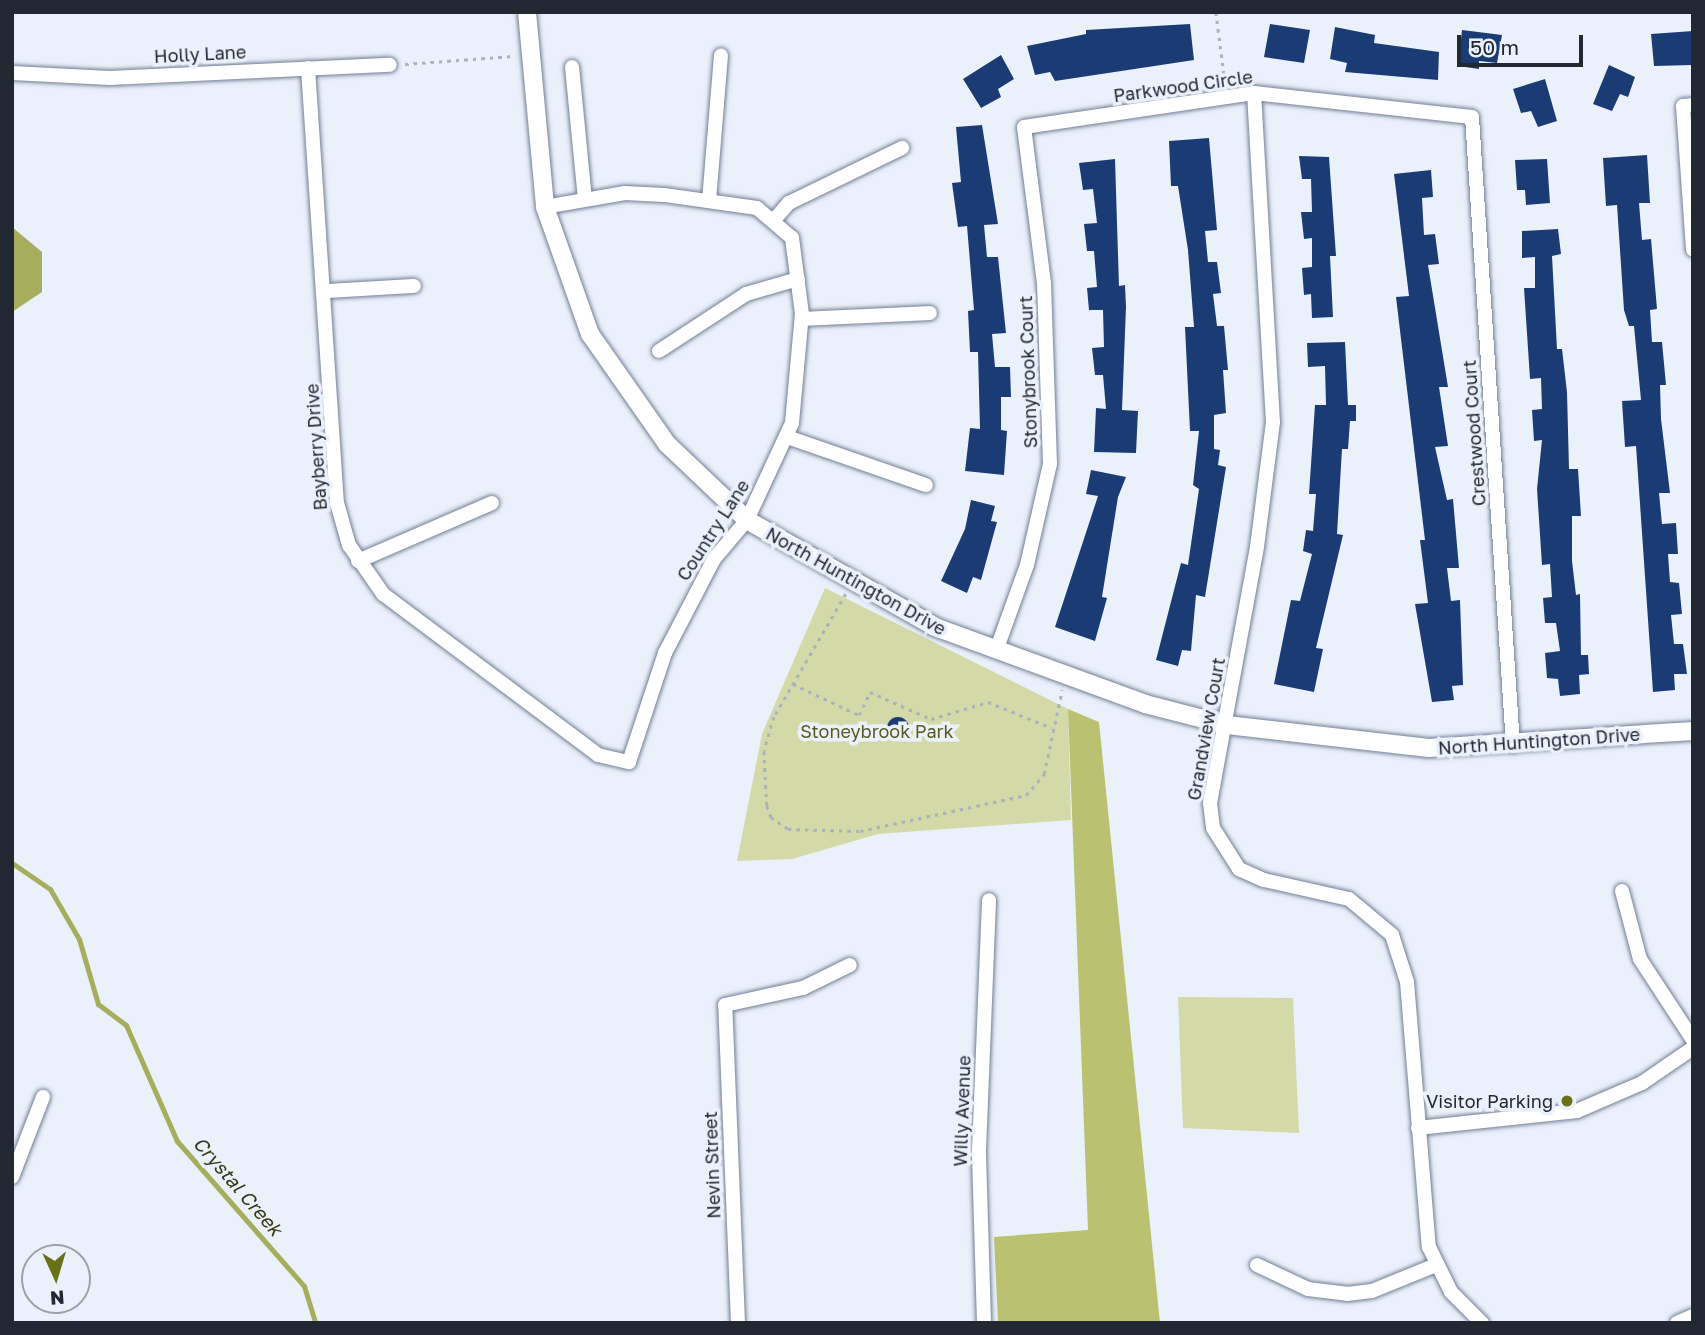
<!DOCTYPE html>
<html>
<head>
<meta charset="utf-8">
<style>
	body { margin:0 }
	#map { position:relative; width:1705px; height:1335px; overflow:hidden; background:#ebf1fb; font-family:"Golos Text",sans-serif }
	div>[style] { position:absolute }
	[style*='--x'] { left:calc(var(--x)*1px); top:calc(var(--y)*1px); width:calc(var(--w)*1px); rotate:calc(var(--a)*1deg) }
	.green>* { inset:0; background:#d3d9a7 }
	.forest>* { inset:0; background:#bac271 }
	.water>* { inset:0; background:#a6ae5d }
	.stream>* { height:5px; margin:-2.5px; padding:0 2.5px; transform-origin:2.5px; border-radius:2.5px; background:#a6ae5d }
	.building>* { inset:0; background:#1a3b74 }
	.round { border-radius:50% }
	.path>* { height:2.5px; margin-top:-1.25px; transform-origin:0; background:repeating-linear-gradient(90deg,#acb2bc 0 3.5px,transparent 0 8.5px) }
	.roads { filter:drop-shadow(0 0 2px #717e95) drop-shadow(0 0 2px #717e95) }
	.minor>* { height:14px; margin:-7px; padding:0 7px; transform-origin:7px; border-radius:7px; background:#fff }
	.tertiary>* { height:18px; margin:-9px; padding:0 9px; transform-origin:9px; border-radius:9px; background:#fff }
	.dots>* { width:19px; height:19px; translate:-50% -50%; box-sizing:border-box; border:4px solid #ebf1fb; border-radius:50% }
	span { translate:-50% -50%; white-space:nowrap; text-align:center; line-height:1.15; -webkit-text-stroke:7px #ebf1fb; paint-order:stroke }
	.street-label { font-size:18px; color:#222831 }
	.park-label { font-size:18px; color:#565b20 }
	.poi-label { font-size:18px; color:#222831 }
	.right { translate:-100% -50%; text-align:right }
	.water-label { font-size:19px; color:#373a17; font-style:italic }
	.frame { position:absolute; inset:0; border:14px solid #222831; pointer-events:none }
	.north { position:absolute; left:21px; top:1244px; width:70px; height:70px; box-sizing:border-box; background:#ebf1fb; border:2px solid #9ba1aa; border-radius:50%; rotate:176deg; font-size:19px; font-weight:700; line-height:28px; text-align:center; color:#222831 }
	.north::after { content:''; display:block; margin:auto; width:24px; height:32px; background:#6a7016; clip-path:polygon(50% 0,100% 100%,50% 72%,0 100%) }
	.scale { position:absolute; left:1457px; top:35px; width:126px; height:32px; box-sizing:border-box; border:4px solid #222831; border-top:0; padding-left:9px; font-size:21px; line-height:24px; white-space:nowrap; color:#222831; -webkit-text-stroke:5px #ebf1fb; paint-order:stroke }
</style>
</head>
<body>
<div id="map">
	<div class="green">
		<i style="clip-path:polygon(825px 588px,1068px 709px,1071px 820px,878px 834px,792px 859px,737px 861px,762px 734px)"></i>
		<i style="clip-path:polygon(1178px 997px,1293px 998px,1299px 1133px,1183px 1128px)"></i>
	</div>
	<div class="forest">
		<i style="clip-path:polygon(1068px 709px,1099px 722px,1160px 1323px,998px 1322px,994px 1237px,1088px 1230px)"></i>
	</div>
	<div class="water">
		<i style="clip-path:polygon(12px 227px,42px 252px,42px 292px,12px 312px)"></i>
	</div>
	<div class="stream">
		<i style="--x:12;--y:863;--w:46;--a:34.4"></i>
		<i style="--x:50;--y:889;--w:58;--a:59.9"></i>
		<i style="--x:79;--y:939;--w:68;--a:73.7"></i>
		<i style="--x:98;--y:1004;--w:35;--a:37"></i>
		<i style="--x:126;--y:1025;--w:127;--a:66.3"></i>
		<i style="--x:177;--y:1141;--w:193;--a:48.8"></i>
		<i style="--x:304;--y:1286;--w:39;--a:73"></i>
	</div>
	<div class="building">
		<i style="clip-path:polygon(1190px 24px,1194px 60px,1055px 81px,1050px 72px,1035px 75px,1027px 46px,1086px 34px,1086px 30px)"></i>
		<i style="clip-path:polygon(1270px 24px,1310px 30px,1304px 63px,1264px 57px)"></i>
		<i style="clip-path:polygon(1335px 27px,1375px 35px,1374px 43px,1439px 52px,1438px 80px,1345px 72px,1347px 63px,1330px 59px)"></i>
		<i style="clip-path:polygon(1462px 30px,1502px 35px,1497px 63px,1479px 61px,1479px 69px,1458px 66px)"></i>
		<i style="clip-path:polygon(1693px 31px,1693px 65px,1654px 66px,1651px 34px)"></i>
		<i style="clip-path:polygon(1001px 55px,1014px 79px,998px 89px,1001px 97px,981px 108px,963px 79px)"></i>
		<i style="clip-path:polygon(1609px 65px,1635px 77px,1628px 97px,1620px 94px,1612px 111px,1593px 104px)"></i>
		<i style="clip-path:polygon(1545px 79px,1557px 121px,1538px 127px,1531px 111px,1521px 113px,1513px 89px)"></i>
		<i style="clip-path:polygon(982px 125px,998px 224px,984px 225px,987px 257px,998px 257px,1006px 333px,992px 334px,995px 367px,1010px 367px,1011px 397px,1001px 397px,1001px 430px,1007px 431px,1004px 475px,965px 471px,970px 428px,980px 429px,978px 352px,970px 352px,968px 311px,974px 310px,967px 226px,958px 227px,952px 183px,961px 182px,956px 127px)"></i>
		<i style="clip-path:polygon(1209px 138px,1217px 230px,1205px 231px,1208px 262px,1217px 262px,1221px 293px,1213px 294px,1217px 326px,1224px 326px,1228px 370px,1223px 370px,1226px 413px,1214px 415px,1214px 449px,1220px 450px,1218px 465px,1226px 467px,1205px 597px,1196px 595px,1191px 651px,1182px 650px,1178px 666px,1156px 660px,1181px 563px,1188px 565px,1199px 489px,1193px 485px,1199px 431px,1190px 431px,1185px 327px,1194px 327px,1188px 250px,1178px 186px,1171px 186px,1169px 141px)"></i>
		<i style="clip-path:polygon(1647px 155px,1650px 203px,1639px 203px,1642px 240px,1651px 239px,1657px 309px,1650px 310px,1652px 342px,1662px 342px,1666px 385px,1660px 385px,1661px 419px,1670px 493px,1659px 493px,1662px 524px,1676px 523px,1678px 554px,1668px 554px,1670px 582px,1679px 583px,1682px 614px,1671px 615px,1674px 644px,1683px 644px,1687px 674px,1674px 674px,1675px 690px,1653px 692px,1636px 446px,1625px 447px,1622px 401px,1641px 400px,1634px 326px,1629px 326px,1624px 310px,1617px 205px,1606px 206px,1603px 158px)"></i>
		<i style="clip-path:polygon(1299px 156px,1329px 157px,1336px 256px,1330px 256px,1333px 317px,1312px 318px,1311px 294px,1304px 295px,1302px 268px,1312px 267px,1312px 238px,1304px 239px,1301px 212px,1312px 212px,1311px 179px,1302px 179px)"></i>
		<i style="clip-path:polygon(1115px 159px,1119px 286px,1125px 285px,1126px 307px,1122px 410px,1138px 411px,1136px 453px,1094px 452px,1096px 408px,1106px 409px,1103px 375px,1095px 375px,1092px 348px,1104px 347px,1103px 310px,1089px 310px,1087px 288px,1097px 287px,1094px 251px,1087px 251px,1084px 224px,1097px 223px,1093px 189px,1083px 190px,1079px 163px)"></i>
		<i style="clip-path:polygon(1547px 159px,1550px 203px,1526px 205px,1525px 190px,1517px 190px,1515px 160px)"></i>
		<i style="clip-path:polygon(1431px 170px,1433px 197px,1422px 198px,1424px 235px,1435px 234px,1439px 264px,1428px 265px,1448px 387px,1439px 387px,1448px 446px,1435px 447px,1447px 500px,1453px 499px,1459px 568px,1447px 568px,1451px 601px,1460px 600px,1463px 685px,1452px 686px,1454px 700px,1432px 702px,1415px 604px,1428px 603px,1420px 540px,1425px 540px,1396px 297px,1409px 296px,1394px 174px)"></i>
		<i style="clip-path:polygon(1558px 229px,1561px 254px,1552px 256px,1557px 349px,1562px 349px,1567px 392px,1569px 469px,1578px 469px,1581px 516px,1572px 516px,1572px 561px,1576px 595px,1580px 594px,1581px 655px,1588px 655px,1589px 674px,1579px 675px,1580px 694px,1560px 696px,1558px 679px,1547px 678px,1545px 653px,1560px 651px,1556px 623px,1545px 623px,1543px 598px,1552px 597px,1550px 564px,1542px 565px,1537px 489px,1542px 440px,1534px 441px,1532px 410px,1542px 409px,1541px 378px,1530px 379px,1524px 288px,1535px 288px,1535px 257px,1522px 258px,1522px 231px)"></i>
		<i style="clip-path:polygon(1345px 342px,1348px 405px,1356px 405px,1356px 421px,1350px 421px,1348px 449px,1342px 449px,1337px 534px,1343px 535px,1316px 648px,1323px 649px,1314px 692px,1274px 684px,1291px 600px,1300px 601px,1312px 554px,1303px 551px,1306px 530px,1313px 531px,1316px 494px,1309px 494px,1315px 405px,1326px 405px,1325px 366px,1308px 367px,1307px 343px)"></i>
		<i style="clip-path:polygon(1091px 470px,1126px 477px,1118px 497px,1102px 597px,1107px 598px,1095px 641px,1055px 627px,1098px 496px,1086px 494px)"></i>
		<i style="clip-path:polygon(971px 500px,995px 506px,991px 521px,997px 522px,981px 580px,973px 577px,967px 593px,941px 581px,965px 529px)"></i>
		<i class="round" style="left:887px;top:717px;width:22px;height:22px"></i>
	</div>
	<div class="path">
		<i style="--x:1216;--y:12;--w:70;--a:82.6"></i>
		<i style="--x:405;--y:64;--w:108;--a:-4.2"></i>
		<i style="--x:846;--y:594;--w:143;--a:120.3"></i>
		<i style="--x:774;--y:717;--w:35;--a:106"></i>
		<i style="--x:764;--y:751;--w:55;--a:86.9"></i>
		<i style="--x:767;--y:806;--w:12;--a:70"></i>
		<i style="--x:771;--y:817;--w:21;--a:35"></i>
		<i style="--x:788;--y:829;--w:72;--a:1.6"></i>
		<i style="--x:860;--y:831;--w:170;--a:-12.2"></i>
		<i style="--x:1026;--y:795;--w:28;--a:-49"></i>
		<i style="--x:1044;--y:774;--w:86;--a:-77.9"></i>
		<i style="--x:793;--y:684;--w:73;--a:25.2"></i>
		<i style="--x:859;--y:715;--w:25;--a:-64"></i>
		<i style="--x:870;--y:692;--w:67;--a:23.9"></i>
		<i style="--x:931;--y:719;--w:59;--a:-16.6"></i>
		<i style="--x:988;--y:702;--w:69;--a:22.1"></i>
	</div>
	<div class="roads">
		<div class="minor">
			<i style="--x:572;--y:67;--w:133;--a:84.4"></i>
			<i style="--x:308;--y:68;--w:436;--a:86.2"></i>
			<i style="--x:337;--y:503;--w:44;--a:74.1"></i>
			<i style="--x:349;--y:545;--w:60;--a:55.2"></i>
			<i style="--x:383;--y:594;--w:269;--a:36.8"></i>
			<i style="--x:598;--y:755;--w:32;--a:13"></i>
			<i style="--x:629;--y:762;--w:115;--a:-71.7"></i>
			<i style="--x:665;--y:653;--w:106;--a:-62.5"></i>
			<i style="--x:714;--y:559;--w:51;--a:-49.8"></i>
			<i style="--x:747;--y:520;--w:107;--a:-65.1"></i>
			<i style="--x:792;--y:423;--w:109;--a:-84.8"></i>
			<i style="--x:802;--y:314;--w:77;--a:-97.5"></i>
			<i style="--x:792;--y:238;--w:46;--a:-139.4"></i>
			<i style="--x:757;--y:208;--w:94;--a:-172"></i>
			<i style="--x:664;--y:195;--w:39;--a:-177"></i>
			<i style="--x:625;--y:193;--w:81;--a:170.1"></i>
			<i style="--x:12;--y:73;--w:98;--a:2.9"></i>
			<i style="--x:110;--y:78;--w:280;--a:-2.7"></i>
			<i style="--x:1254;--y:93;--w:330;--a:86.7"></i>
			<i style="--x:1273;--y:422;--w:126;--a:97.3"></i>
			<i style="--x:1257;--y:547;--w:260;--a:100.4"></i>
			<i style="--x:1210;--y:803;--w:25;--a:83"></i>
			<i style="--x:1213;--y:828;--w:49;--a:57.6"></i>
			<i style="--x:1239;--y:869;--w:27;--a:24"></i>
			<i style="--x:1264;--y:880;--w:87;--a:12.6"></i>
			<i style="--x:1349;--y:899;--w:56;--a:39.9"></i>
			<i style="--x:1392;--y:935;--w:49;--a:72.3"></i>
			<i style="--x:1407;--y:982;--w:266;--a:85.3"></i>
			<i style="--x:1429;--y:1247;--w:50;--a:63.9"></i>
			<i style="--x:1451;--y:1292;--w:44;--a:45"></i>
			<i style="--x:1693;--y:105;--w:10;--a:174"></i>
			<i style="--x:1683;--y:106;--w:144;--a:86"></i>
			<i style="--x:709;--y:201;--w:146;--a:-85.3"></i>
			<i style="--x:774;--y:220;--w:23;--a:-49"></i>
			<i style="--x:789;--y:203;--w:126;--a:-26"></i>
			<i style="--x:326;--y:291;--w:88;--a:-3.3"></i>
			<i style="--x:802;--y:319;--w:128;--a:-2.7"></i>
			<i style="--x:659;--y:351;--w:104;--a:-33.2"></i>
			<i style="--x:746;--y:294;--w:54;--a:-16.1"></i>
			<i style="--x:787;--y:437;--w:147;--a:19.1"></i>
			<i style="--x:358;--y:561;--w:146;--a:-23.4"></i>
			<i style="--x:996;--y:651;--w:91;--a:-70.2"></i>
			<i style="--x:1027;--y:565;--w:104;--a:-77.2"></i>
			<i style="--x:1050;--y:464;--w:181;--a:-91.9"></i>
			<i style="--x:1044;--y:283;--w:157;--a:-97.3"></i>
			<i style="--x:1024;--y:127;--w:232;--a:-8.4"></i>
			<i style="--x:1254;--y:93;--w:219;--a:6.3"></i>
			<i style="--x:1472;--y:117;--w:630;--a:86.27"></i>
			<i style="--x:1622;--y:891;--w:70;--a:75.2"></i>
			<i style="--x:1640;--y:959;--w:97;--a:56.8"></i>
			<i style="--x:1418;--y:1128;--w:160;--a:-6.1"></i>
			<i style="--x:1577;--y:1111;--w:71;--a:-23.3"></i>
			<i style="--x:1642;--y:1083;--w:62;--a:-34.5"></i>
			<i style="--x:12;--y:1177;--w:86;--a:-68.8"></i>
			<i style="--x:1257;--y:1265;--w:56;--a:25.2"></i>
			<i style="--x:1308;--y:1289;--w:39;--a:7"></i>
			<i style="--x:1347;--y:1294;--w:25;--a:-7"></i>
			<i style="--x:1372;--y:1291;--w:69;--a:-22.1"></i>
			<i style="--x:738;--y:1323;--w:318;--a:-92.3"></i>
			<i style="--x:725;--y:1005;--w:80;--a:-12.3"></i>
			<i style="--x:803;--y:988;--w:52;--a:-26.1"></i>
			<i style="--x:984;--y:1323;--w:173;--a:-91.7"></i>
			<i style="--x:979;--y:1150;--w:250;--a:-87.7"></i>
			<i style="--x:1677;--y:1323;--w:17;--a:-24"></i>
		</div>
		<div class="tertiary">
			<i style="--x:527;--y:12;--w:196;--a:84.7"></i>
			<i style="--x:545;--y:207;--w:135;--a:70.5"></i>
			<i style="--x:590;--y:334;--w:134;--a:55"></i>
			<i style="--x:667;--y:444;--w:110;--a:43.5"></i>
			<i style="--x:747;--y:520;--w:216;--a:29.6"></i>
			<i style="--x:935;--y:627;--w:224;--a:20.1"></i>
			<i style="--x:1145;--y:704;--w:85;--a:14.4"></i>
			<i style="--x:1227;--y:725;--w:203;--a:6.5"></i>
			<i style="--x:1429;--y:748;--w:265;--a:-3.7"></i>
		</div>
	</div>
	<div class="dots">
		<i style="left:1567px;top:1101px;background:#6a7016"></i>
	</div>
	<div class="street-label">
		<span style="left:200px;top:54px;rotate:-3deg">Holly Lane</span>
		<span style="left:1183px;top:86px;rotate:-8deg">Parkwood Circle</span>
		<span style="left:1028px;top:372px;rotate:-92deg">Stonybrook Court</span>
		<span style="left:1474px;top:433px;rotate:-94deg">Crestwood Court</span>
		<span style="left:316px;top:447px;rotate:-94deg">Bayberry Drive</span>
		<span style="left:713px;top:530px;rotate:-57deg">Country Lane</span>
		<span style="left:856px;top:581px;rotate:29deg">North Huntington Drive</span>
		<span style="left:1206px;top:729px;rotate:-80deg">Grandview Court</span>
		<span style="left:1539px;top:741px;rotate:-4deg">North Huntington Drive</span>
		<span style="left:962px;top:1111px;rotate:-88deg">Willy Avenue</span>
		<span style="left:712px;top:1165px;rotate:-92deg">Nevin Street</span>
	</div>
	<div class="park-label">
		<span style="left:877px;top:731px">Stoneybrook Park</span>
	</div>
	<div class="poi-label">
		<span class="right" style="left:1553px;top:1101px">Visitor Parking</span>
	</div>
	<div class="water-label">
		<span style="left:238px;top:1186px;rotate:49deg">Crystal Creek</span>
	</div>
	<div class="frame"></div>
	<div class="north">N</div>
	<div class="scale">50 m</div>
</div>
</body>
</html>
